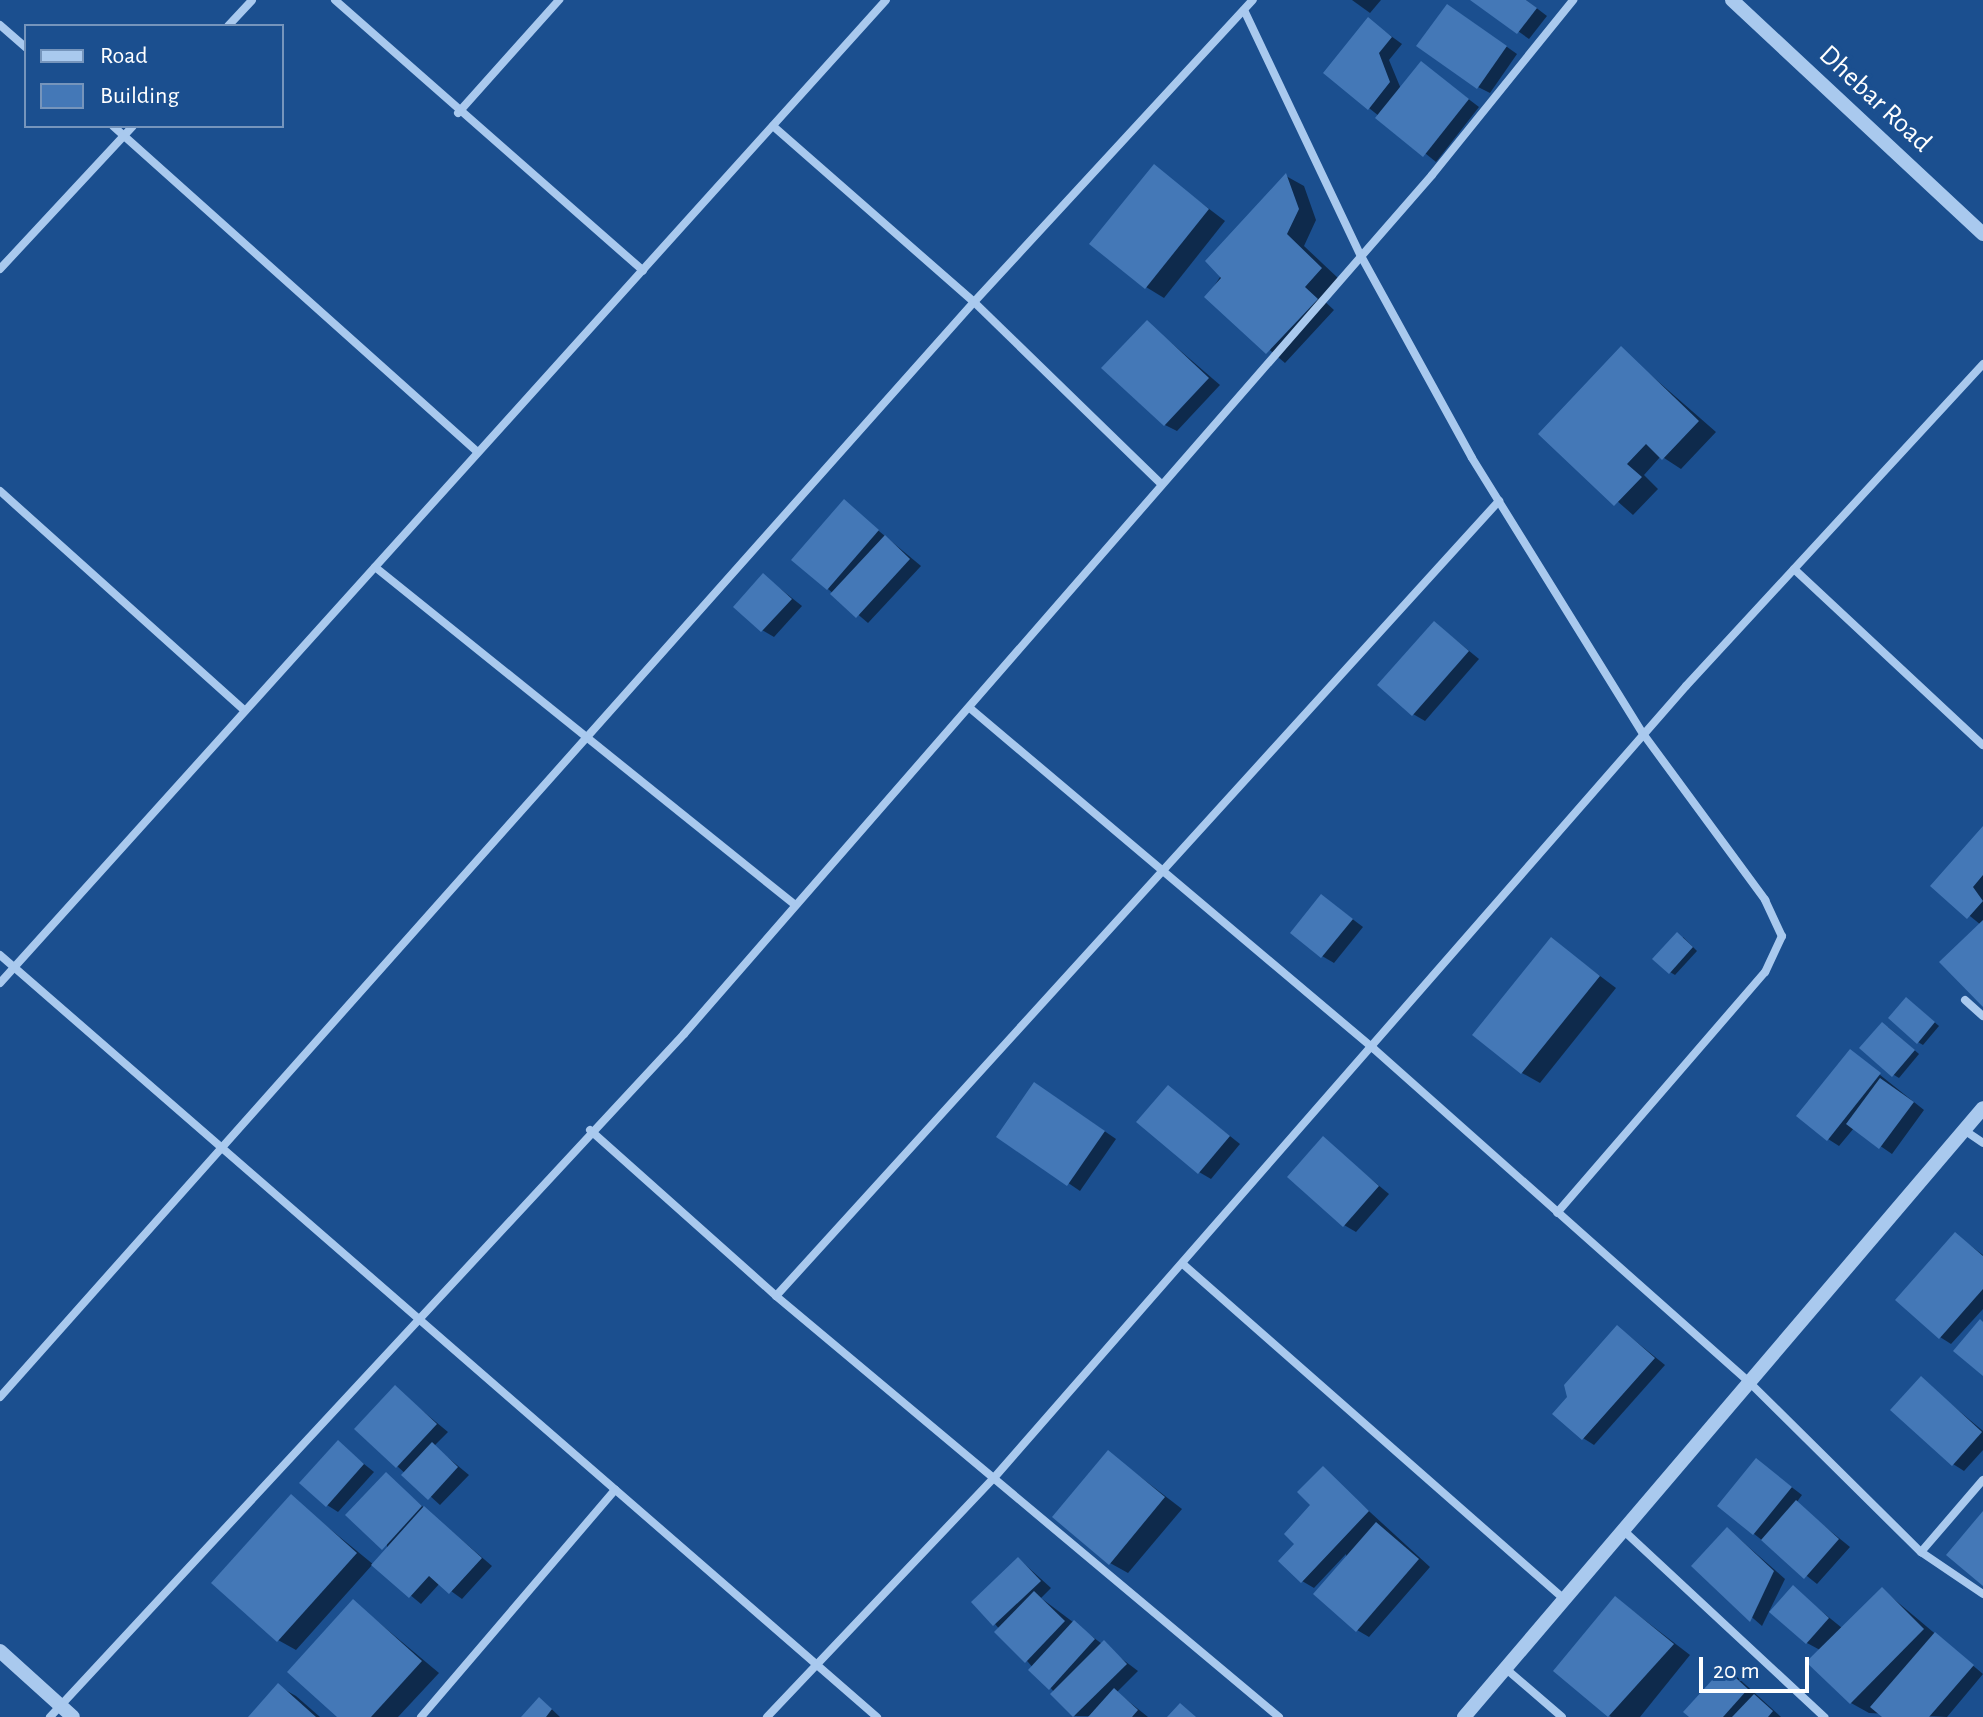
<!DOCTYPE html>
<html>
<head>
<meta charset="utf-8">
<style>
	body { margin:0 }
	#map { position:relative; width:1983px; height:1717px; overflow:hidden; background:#1b4f8f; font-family:"Alegreya Sans",sans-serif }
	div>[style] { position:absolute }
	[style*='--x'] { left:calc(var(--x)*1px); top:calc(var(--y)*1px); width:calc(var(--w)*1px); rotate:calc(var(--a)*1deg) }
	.shadow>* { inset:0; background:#0007 }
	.building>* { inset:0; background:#4478b7 }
	.minor>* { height:8px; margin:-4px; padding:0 4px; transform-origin:4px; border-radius:4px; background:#a9c9ee }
	.tertiary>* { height:14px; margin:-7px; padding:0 7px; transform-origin:7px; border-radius:7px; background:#a9c9ee }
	span { translate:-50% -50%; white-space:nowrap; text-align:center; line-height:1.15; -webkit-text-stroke:8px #1b4f8f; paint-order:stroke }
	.street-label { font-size:28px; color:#fff }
	.legend { position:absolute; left:24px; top:24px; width:260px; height:104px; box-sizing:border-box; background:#1b4f8f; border:2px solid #7695bc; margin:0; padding:10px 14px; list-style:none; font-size:24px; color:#fff }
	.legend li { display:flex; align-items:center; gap:16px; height:40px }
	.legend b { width:40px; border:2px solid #7695bc }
	.scale { position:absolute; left:1699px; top:1657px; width:110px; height:36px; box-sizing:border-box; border:4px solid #fff; border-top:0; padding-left:10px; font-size:24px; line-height:28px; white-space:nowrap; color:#fff; -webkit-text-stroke:6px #1b4f8f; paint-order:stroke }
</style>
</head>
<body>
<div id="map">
	<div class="shadow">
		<i style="clip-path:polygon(1352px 0,1381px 0,1370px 13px)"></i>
		<i style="clip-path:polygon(1474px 0,1526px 0,1547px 16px,1529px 39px)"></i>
		<i style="clip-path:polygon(1459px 13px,1517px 54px,1490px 93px,1478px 87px)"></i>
		<i style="clip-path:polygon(1369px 20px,1402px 44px,1389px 60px,1401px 89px,1421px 63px,1479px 107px,1436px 162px,1369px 108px)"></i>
		<i style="clip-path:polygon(1154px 167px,1225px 221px,1164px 298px,1146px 287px)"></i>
		<i style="clip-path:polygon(1286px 176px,1304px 186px,1316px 220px,1304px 246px,1339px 279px,1321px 298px,1334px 310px,1285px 363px,1207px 297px)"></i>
		<i style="clip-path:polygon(1147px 322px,1220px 385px,1177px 431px,1165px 425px)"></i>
		<i style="clip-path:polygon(1621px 349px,1716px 432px,1681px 469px,1661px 456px,1644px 475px,1658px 489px,1633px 515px,1541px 434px)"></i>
		<i style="clip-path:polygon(844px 502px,921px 566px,868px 623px,828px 589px)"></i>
		<i style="clip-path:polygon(763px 575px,802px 606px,774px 637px,762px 630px)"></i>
		<i style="clip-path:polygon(1435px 623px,1479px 659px,1425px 721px,1413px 714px)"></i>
		<i style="clip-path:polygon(1983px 829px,1983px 1004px,1981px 925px,1933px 886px)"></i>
		<i style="clip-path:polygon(1322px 896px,1363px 927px,1334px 963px,1322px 956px)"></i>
		<i style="clip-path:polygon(1683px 937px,1697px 951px,1675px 975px,1670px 972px)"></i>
		<i style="clip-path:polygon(1551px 939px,1616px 988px,1540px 1083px,1522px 1073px)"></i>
		<i style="clip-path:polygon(1912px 1003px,1939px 1026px,1923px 1045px,1918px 1042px)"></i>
		<i style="clip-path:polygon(1888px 1027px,1919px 1054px,1899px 1078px,1894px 1075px)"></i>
		<i style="clip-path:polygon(1850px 1051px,1924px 1110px,1892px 1154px,1854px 1128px,1839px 1146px,1828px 1139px)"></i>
		<i style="clip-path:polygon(1168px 1087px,1240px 1144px,1211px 1179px,1199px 1172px)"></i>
		<i style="clip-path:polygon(1046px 1091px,1116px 1139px,1080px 1191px,999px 1136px)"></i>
		<i style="clip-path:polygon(1323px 1139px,1389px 1194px,1356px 1232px,1344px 1225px)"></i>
		<i style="clip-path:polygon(1955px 1234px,1983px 1255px,1983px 1309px,1951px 1344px,1940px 1337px)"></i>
		<i style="clip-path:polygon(1618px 1327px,1665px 1365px,1594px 1445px,1583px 1438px)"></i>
		<i style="clip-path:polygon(1921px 1379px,1983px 1431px,1983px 1450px,1964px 1471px,1953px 1464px)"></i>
		<i style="clip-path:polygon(395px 1388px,448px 1432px,434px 1446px,469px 1475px,440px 1505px,397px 1466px)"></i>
		<i style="clip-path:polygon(338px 1443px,374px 1472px,338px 1512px,327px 1505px)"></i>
		<i style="clip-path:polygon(1108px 1452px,1182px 1509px,1128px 1573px,1110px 1563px)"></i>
		<i style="clip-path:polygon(1756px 1460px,1802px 1495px,1796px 1503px,1850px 1547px,1817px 1584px,1719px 1506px)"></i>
		<i style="clip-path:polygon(1323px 1469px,1430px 1567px,1369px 1637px,1357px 1630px,1346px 1554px,1314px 1588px,1302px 1581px,1297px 1544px)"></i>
		<i style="clip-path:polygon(386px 1475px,492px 1566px,462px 1599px,440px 1583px,421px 1604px,373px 1564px,296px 1650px,278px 1640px,291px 1497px,374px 1565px,387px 1550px)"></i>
		<i style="clip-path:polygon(1728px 1529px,1785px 1579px,1762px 1626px,1693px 1566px)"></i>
		<i style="clip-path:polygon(1019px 1559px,1051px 1588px,1041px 1598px,1138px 1671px,1117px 1692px,1148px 1717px,1075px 1716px,995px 1624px)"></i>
		<i style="clip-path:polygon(1793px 1588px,1842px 1628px,1882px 1589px,1983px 1674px,1947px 1717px,1869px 1713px,1851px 1703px,1820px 1650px,1807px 1643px)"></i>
		<i style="clip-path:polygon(1616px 1598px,1690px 1655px,1640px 1717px,1611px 1717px,1556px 1671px)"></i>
		<i style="clip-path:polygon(353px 1601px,439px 1673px,398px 1717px,340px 1717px)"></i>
		<i style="clip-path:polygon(1724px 1670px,1736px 1676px,1781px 1717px,1692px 1717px)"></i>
		<i style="clip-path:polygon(278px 1686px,296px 1696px,320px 1717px,250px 1717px)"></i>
		<i style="clip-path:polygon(544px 1702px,560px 1717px,524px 1717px)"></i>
	</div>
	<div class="building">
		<i style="clip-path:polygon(1470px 0,1526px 0,1537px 8px,1517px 34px)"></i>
		<i style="clip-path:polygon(1447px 4px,1507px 46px,1477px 89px,1416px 46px)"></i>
		<i style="clip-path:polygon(1368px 17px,1392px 37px,1379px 53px,1390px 82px,1368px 110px,1323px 73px)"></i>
		<i style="clip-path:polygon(1421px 61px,1469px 99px,1423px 157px,1375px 118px)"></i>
		<i style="clip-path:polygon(1154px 164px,1209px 209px,1145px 289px,1089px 244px)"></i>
		<i style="clip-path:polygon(1286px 173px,1299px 209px,1287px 234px,1322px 268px,1305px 287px,1318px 299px,1266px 354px,1204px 297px,1221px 278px,1205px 261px)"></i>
		<i style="clip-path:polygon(1147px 320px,1209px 378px,1164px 426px,1101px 368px)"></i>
		<i style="clip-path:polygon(1621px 346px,1699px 421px,1662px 460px,1646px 444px,1627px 464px,1642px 477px,1614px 506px,1538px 434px)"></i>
		<i style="clip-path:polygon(844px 499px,879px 530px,827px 590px,791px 560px)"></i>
		<i style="clip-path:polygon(885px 535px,910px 559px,856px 618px,830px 594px)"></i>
		<i style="clip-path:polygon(763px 573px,792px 599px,761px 632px,733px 607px)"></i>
		<i style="clip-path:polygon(1434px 621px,1469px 651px,1412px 716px,1377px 685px)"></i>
		<i style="clip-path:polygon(1983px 826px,1983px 875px,1973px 887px,1983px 901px,1967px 919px,1930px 886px)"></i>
		<i style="clip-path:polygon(1321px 894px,1353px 919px,1321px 958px,1290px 933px)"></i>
		<i style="clip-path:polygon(1983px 920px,1983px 1007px,1939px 962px)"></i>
		<i style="clip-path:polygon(1677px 932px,1693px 947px,1669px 974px,1652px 959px)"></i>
		<i style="clip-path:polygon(1551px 937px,1600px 976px,1521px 1074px,1472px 1035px)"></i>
		<i style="clip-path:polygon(1906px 997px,1935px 1022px,1917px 1044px,1888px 1018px)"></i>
		<i style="clip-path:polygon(1882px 1022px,1915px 1050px,1892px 1077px,1859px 1048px)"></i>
		<i style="clip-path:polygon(1850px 1049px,1881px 1073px,1827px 1141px,1796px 1116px)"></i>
		<i style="clip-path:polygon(1880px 1078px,1914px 1102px,1879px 1149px,1846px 1124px)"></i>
		<i style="clip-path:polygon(1034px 1082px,1105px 1131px,1067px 1186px,996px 1137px)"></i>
		<i style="clip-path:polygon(1168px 1085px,1230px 1136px,1198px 1174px,1136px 1122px)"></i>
		<i style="clip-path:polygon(1323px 1136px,1379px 1186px,1343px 1227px,1287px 1177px)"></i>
		<i style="clip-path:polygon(1955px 1232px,1983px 1256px,1983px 1289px,1939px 1339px,1895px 1300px)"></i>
		<i style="clip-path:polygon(1980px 1319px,1983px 1322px,1983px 1376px,1953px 1351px)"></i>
		<i style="clip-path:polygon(1617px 1325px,1655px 1358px,1582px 1440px,1552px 1414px,1567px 1397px,1564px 1385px)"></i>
		<i style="clip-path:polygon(1921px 1376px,1982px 1432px,1952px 1466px,1890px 1410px)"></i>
		<i style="clip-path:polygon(395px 1385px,437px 1424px,396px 1468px,354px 1429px)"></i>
		<i style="clip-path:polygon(338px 1440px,364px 1464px,326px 1507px,299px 1483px)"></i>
		<i style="clip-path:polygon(432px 1442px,458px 1467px,428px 1500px,401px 1475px)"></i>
		<i style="clip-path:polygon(1108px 1450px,1165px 1497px,1109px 1565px,1052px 1517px)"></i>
		<i style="clip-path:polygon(1756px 1458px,1792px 1487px,1753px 1535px,1717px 1506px)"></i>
		<i style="clip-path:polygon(1323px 1466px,1369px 1511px,1301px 1583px,1278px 1561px,1294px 1544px,1284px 1534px,1310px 1505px,1297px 1492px)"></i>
		<i style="clip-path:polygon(386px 1472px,422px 1506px,382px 1550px,345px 1515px)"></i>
		<i style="clip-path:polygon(291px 1494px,357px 1553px,277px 1642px,211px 1583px)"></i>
		<i style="clip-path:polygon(1796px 1500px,1839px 1539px,1804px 1579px,1761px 1540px)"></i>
		<i style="clip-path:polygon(424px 1506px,482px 1558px,449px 1594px,429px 1576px,409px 1598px,371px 1565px)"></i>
		<i style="clip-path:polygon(1983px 1511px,1983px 1586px,1946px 1555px)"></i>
		<i style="clip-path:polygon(1376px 1522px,1419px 1559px,1356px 1632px,1313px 1594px)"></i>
		<i style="clip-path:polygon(1727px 1527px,1774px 1571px,1750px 1622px,1691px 1566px)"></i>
		<i style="clip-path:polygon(1018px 1557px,1041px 1581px,993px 1626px,971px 1602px)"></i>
		<i style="clip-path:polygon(1793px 1585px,1829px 1618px,1806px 1644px,1769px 1612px)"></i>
		<i style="clip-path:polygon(1882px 1587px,1924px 1629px,1850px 1704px,1806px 1662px)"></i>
		<i style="clip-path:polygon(1034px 1591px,1065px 1621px,1025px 1663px,994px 1632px)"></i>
		<i style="clip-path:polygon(1615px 1596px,1674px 1644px,1608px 1717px,1553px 1671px)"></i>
		<i style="clip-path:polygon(353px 1599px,422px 1661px,371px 1717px,337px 1717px,287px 1672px)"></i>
		<i style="clip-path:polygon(1074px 1620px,1095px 1639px,1049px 1690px,1028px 1670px)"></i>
		<i style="clip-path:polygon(1935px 1632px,1974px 1665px,1929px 1717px,1882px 1717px,1870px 1707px)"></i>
		<i style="clip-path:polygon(1104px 1640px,1127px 1664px,1073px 1717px,1050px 1694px)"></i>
		<i style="clip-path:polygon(1724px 1667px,1748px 1689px,1723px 1717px,1689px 1717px,1683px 1712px)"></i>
		<i style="clip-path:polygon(278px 1683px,316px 1717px,248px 1717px)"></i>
		<i style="clip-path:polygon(1114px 1688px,1138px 1710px,1132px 1717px,1088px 1717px)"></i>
		<i style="clip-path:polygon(1754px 1694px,1773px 1711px,1768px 1717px,1732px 1717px)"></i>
		<i style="clip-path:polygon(539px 1697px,552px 1709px,546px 1717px,521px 1717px)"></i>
		<i style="clip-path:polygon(1180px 1703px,1196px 1717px,1167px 1717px)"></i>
	</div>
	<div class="minor">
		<i style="--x:335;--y:0;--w:410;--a:41.3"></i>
		<i style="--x:1244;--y:10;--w:272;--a:64.6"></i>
		<i style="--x:1361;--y:256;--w:230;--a:61.2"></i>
		<i style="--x:1472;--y:458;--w:326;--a:58.2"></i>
		<i style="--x:1644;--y:735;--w:205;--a:53.7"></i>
		<i style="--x:1765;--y:900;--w:40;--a:65"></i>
		<i style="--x:1782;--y:936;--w:40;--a:115"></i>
		<i style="--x:1765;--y:972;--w:318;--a:130.8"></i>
		<i style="--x:0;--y:25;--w:35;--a:41"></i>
		<i style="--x:228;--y:26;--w:35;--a:-47"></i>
		<i style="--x:458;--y:113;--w:152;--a:-48.2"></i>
		<i style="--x:113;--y:126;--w:489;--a:41.8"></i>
		<i style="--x:773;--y:126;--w:267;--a:41.2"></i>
		<i style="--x:974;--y:302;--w:261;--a:44.2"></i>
		<i style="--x:0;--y:269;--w:195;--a:-47.1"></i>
		<i style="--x:0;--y:491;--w:329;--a:41.9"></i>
		<i style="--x:375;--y:567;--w:538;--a:38.81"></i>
		<i style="--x:1794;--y:569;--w:258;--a:43"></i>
		<i style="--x:971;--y:709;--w:527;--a:40.15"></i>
		<i style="--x:1374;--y:1049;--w:502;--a:41.61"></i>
		<i style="--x:1749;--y:1382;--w:242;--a:44.7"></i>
		<i style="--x:1921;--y:1552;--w:75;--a:34.1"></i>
		<i style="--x:0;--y:955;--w:1162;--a:40.99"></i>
		<i style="--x:0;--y:983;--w:1323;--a:-47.97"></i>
		<i style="--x:1965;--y:1000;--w:24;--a:42"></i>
		<i style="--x:590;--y:1130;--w:249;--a:41.7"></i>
		<i style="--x:776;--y:1296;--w:656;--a:39.93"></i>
		<i style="--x:1964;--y:1130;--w:23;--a:34"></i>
		<i style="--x:1184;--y:1265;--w:506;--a:41.31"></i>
		<i style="--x:776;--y:1296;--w:1075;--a:-47.72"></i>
		<i style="--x:0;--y:1397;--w:1466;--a:-48.35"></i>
		<i style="--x:974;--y:302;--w:411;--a:-47.3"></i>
		<i style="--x:1623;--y:1530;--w:275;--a:42.9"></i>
		<i style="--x:1921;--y:1552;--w:95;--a:-49.3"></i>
		<i style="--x:1505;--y:1668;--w:75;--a:40.7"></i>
		<i style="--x:50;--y:1717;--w:932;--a:-47.13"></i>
		<i style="--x:684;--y:1034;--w:1139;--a:-48.95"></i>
		<i style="--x:1432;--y:175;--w:225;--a:-51.1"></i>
		<i style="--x:421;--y:1717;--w:299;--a:-49.5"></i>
		<i style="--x:767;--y:1717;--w:328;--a:-46.5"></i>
		<i style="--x:993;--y:1479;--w:1053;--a:-48.85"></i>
		<i style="--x:1686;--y:686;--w:438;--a:-47.3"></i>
	</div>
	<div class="tertiary">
		<i style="--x:1732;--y:0;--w:343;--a:43"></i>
		<i style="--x:0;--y:1651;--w:98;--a:42.1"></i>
		<i style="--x:1464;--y:1717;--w:800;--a:-49.56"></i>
	</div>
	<div class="street-label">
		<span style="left:1875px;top:99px;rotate:43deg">Dhebar Road</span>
	</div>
	<ul class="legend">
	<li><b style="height:10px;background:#a9c9ee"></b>Road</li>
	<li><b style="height:22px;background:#4478b7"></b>Building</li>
	</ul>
	<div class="scale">20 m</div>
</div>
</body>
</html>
